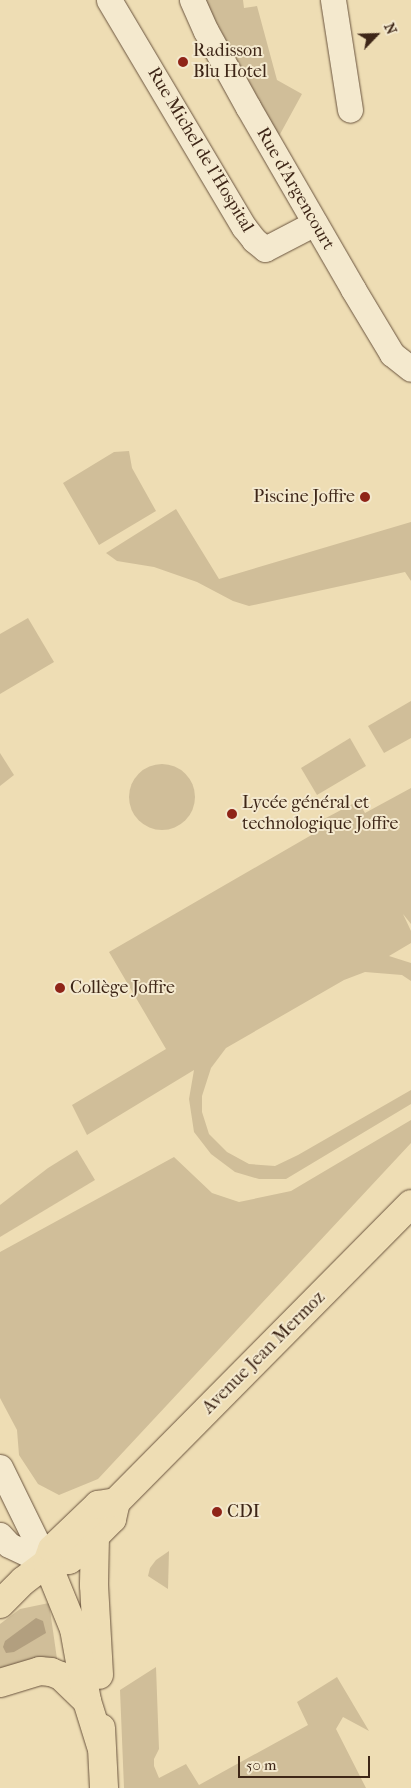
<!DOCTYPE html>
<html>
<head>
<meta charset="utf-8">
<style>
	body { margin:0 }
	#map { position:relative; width:411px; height:1788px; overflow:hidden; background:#eeddb4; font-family:"IM FELL French Canon",serif }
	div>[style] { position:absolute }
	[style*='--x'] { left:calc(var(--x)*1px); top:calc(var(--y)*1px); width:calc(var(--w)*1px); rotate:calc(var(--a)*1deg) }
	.green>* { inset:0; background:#d0be99 }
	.round { border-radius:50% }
	.water>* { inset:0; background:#b29f7f }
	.roads { filter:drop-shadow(0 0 1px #6a543e) drop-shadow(0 0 1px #6a543e) }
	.minor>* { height:25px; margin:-12.5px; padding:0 12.5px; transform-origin:12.5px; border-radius:12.5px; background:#f4e9ce }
	.major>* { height:28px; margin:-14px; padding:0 14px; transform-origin:14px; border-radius:14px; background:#eeddb4 }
	.dots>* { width:14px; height:14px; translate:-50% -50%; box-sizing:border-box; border:2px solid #f4e9ce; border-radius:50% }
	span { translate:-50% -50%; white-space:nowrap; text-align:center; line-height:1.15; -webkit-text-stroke:4px #f4e9ce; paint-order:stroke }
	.poi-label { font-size:18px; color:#3e2617 }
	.left { translate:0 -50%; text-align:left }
	.right { translate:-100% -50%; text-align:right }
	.street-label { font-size:18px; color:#3e2617 }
	.north { position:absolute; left:351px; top:10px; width:50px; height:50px; -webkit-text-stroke:4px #f4e9ce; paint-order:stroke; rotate:66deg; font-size:14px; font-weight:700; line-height:20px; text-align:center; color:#3e2617 }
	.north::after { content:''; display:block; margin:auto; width:18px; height:22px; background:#3e2617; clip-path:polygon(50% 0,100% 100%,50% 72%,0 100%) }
	.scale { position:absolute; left:238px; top:1756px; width:132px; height:22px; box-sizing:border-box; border:2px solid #3e2617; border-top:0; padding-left:6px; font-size:15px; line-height:18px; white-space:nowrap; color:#3e2617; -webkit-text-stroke:4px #f4e9ce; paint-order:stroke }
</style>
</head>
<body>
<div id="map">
	<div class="green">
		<i style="clip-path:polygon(204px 0,243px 0,244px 8px,257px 6px,277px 80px,302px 94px,279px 136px)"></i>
		<i style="clip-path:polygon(129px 451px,132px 468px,156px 511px,99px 545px,63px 483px,114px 452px)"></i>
		<i style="clip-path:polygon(176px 509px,219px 579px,411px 522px,411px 581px,405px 572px,249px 606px,233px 601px,197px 582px,154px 567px,117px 561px,106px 553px)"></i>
		<i style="clip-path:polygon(28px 618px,54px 662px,0 694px,0 634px)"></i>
		<i style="clip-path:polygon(411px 701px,411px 738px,384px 753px,368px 726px)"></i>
		<i style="clip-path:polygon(350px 738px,366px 766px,317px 795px,301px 768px)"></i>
		<i style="clip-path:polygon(0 753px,14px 775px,0 786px)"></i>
		<i class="round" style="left:129px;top:764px;width:66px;height:66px"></i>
		<i style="clip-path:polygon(411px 788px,411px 924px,403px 914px,411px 931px,411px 943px,389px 956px,411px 963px,411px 981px,402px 975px,365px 972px,344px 980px,226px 1048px,211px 1068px,202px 1096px,202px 1112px,209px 1134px,227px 1152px,249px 1164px,275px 1166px,298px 1155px,411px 1090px,411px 1104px,286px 1179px,259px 1179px,235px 1172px,211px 1154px,194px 1132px,189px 1099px,194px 1070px,87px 1135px,72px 1105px,166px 1049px,109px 952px,327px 826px,324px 819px,358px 801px,365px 813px)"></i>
		<i style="clip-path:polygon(411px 1120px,411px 1143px,98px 1479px,59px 1495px,38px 1484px,19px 1455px,17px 1430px,0 1398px,0 1252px,174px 1157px,212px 1193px,239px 1202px,291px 1191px)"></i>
		<i style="clip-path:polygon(77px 1150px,95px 1180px,0 1237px,0 1205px,48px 1168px)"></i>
		<i style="clip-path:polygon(169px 1551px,168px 1589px,148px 1576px,150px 1568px,156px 1560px)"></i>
		<i style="clip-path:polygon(49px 1603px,57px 1659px,0 1668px,0 1624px,20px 1609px)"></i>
		<i style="clip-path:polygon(156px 1667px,159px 1749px,154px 1759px,154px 1766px,159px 1778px,186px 1764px,199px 1785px,308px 1725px,297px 1702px,337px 1677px,369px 1731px,343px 1717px,336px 1729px,366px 1788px,124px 1788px,120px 1690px)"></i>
	</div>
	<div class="water">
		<i style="clip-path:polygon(36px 1618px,43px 1621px,46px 1633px,14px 1652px,6px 1653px,3px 1647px,5px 1641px)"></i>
	</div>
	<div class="roads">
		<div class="minor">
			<i style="--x:109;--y:0;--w:264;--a:59.3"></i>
			<i style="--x:244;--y:227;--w:16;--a:52"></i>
			<i style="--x:254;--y:240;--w:14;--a:39"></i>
			<i style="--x:265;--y:249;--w:56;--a:-27.5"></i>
			<i style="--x:192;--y:0;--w:34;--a:66"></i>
			<i style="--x:206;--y:31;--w:87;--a:61.1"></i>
			<i style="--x:248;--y:107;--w:210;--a:60"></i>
			<i style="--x:353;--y:289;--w:76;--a:59"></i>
			<i style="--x:392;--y:354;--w:24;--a:38"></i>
			<i style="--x:333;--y:0;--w:111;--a:81.2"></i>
			<i style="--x:0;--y:1467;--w:107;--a:63.9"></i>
			<i style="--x:0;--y:1535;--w:13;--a:48"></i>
			<i style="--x:9;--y:1545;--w:42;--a:25.3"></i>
		</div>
		<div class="major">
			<i style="--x:95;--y:1536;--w:49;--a:91.2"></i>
			<i style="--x:94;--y:1585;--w:90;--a:86.8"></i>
			<i style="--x:47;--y:1563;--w:22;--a:-8"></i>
			<i style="--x:69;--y:1560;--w:9;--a:-36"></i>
			<i style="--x:76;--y:1555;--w:51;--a:-45"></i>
			<i style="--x:112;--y:1519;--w:17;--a:-77"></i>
			<i style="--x:116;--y:1502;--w:419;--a:-45.3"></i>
			<i style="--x:0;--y:1604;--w:33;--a:-45"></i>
			<i style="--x:23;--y:1581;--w:30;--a:-37"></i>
			<i style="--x:0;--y:1683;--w:42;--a:-16.7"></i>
			<i style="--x:40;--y:1671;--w:11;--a:5"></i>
			<i style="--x:51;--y:1672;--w:11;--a:22"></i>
			<i style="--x:61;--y:1676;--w:36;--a:44"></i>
			<i style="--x:101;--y:1728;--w:60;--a:87.1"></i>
			<i style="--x:101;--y:1746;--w:47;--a:-107.3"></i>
			<i style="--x:87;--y:1701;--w:73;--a:-100.2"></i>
			<i style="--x:74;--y:1629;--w:71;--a:-112.2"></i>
			<i style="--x:47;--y:1563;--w:15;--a:-70"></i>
			<i style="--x:52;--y:1549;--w:64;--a:-43.7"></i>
			<i style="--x:98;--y:1505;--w:18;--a:-9"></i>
		</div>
	</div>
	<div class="dots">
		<i style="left:183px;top:62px;background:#8f2418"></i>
		<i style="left:365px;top:497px;background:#8f2418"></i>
		<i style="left:232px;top:814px;background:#8f2418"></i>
		<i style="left:60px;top:988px;background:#8f2418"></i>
		<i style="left:217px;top:1512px;background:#8f2418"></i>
	</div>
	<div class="poi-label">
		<span class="left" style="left:193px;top:62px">Radisson<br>Blu Hotel</span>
		<span class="right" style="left:355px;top:497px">Piscine Joffre</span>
		<span class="left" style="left:242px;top:814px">Lycée général et<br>technologique Joffre</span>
		<span class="left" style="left:70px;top:988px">Collège Joffre</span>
		<span class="left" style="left:227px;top:1512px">CDI</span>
	</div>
	<div class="street-label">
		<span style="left:200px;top:150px;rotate:59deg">Rue Michel de l'Hospital</span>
		<span style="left:295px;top:189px;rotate:60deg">Rue d'Argencourt</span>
		<span style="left:264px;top:1353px;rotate:-45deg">Avenue Jean Mermoz</span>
	</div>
	<div class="north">N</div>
	<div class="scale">50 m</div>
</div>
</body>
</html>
